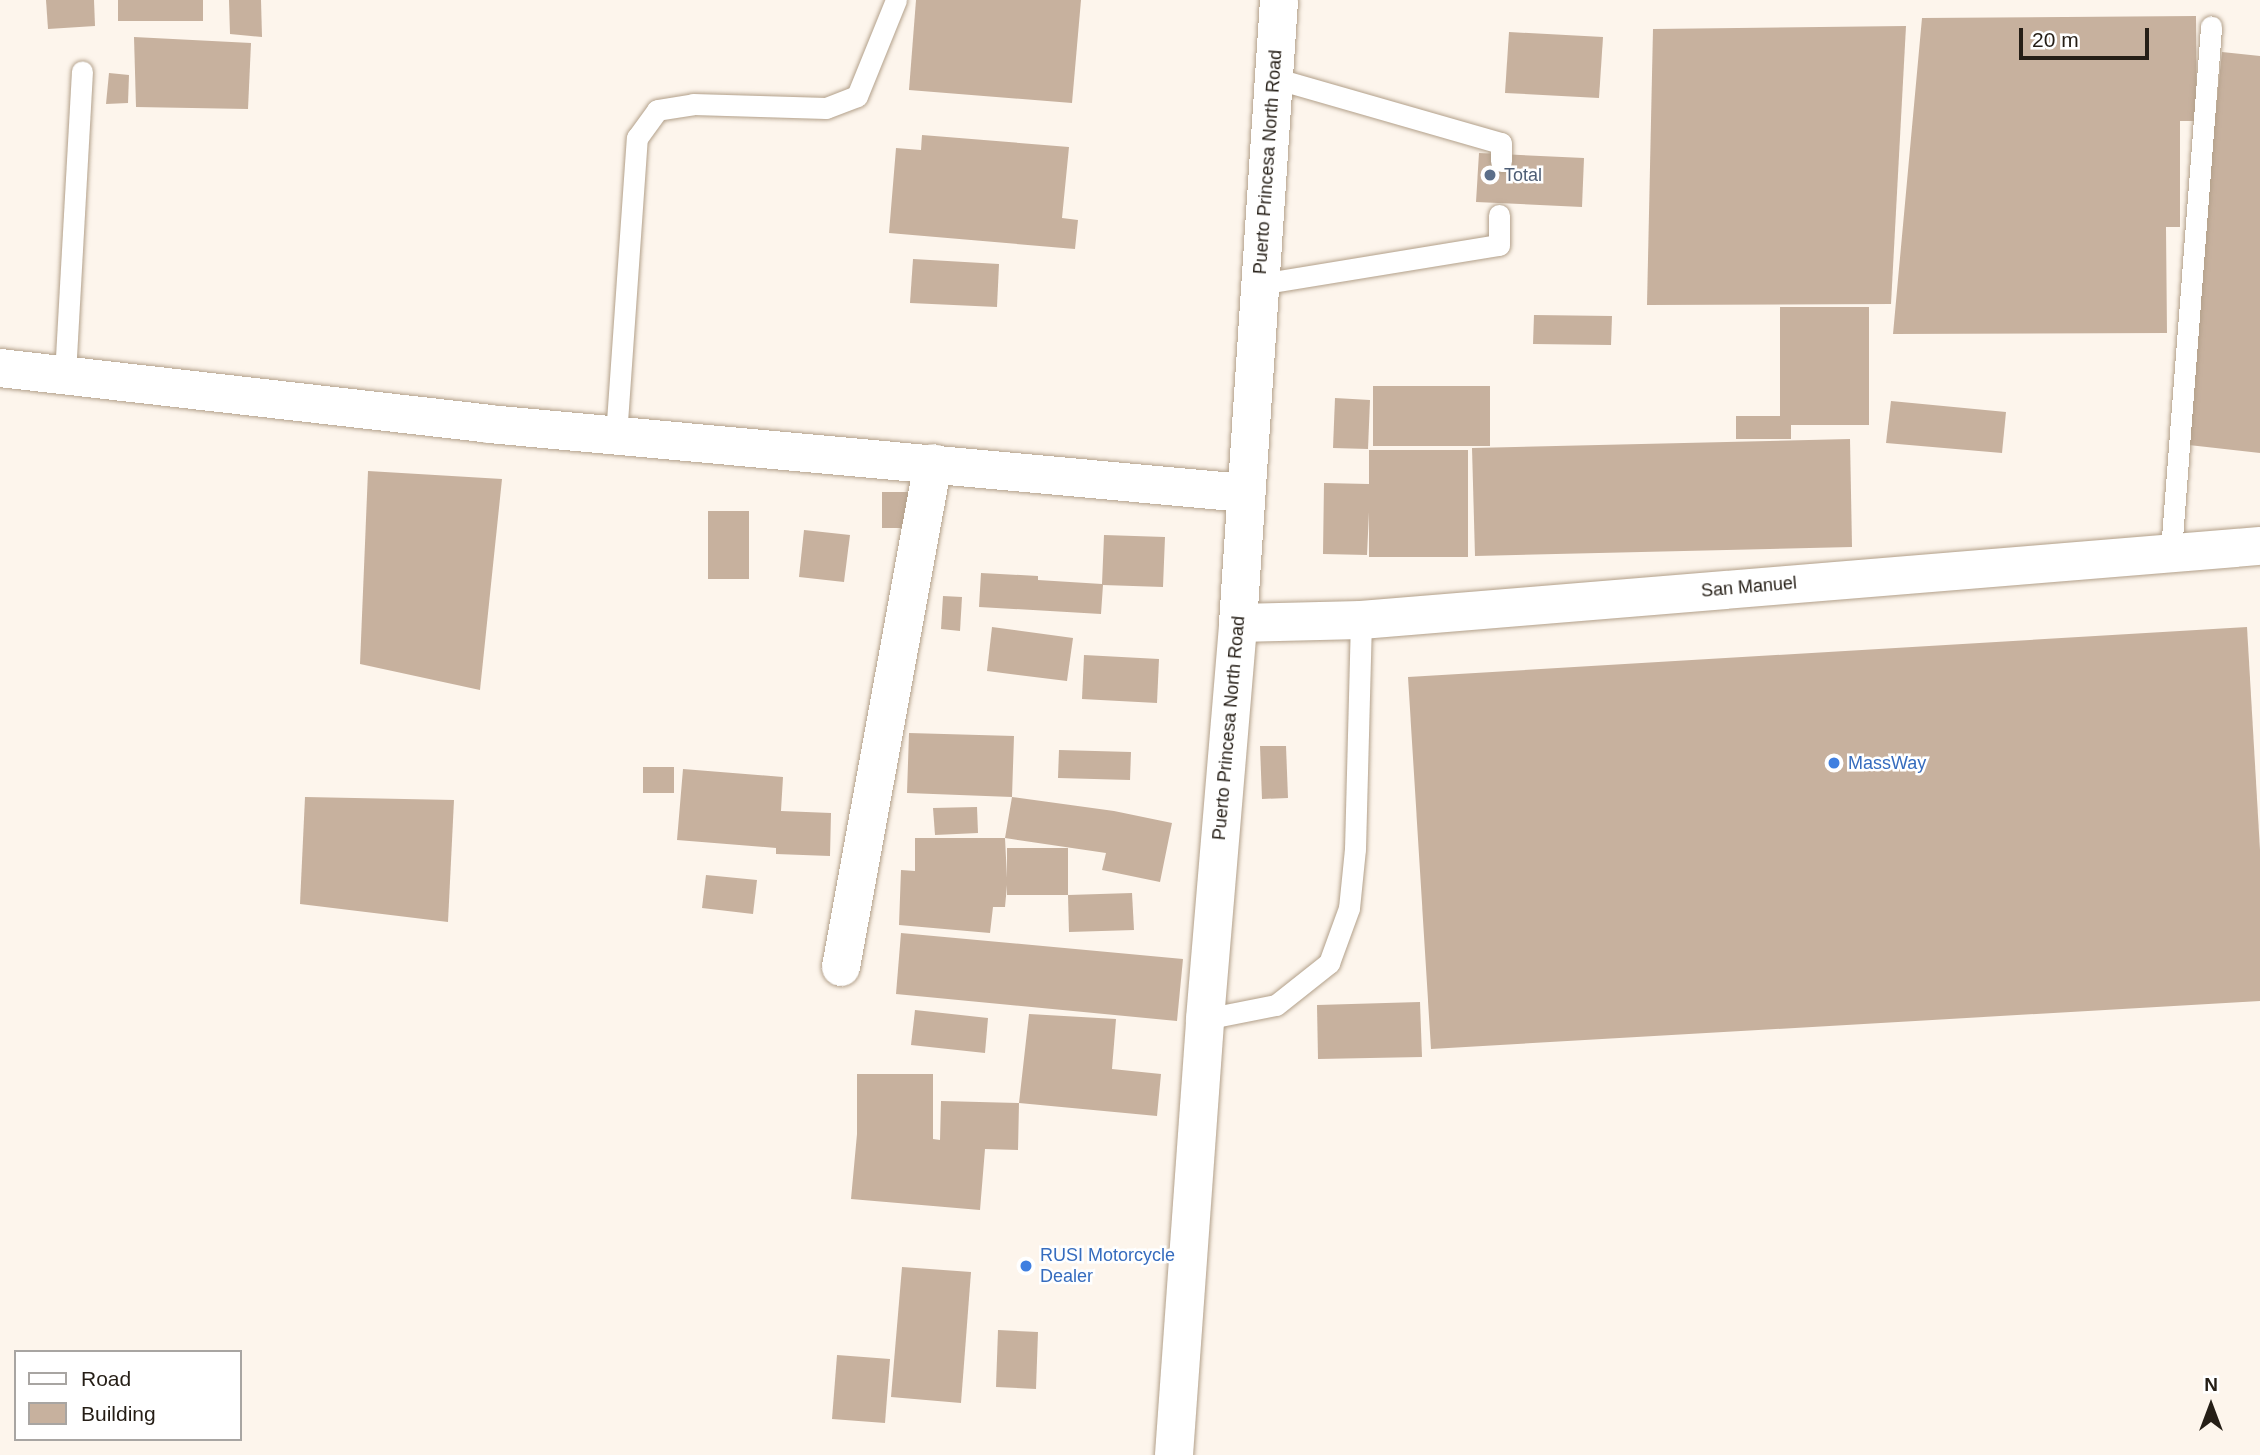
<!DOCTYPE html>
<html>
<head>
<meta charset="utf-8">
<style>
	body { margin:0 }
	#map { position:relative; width:2260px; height:1455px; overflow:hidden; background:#fdf5ec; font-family:Arial,sans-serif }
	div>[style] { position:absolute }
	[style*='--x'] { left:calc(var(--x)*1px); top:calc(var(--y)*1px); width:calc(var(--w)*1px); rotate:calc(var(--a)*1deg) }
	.building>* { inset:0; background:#c7b19e }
	.roads { filter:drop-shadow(0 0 2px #b2a08a) drop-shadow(0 0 2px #b2a08a) }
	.service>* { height:21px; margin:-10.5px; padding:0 10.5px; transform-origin:10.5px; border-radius:10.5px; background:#fff }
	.minor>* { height:38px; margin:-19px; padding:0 19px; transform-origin:19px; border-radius:19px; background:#fff }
	.tertiary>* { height:38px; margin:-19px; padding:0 19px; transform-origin:19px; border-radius:19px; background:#fff }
	.primary>* { height:38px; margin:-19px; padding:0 19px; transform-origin:19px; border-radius:19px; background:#fff }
	.dots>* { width:19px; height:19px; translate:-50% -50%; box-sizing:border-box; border:4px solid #fff; border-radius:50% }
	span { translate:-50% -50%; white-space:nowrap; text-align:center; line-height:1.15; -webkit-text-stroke:5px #fff; paint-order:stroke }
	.street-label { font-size:18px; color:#251e16 }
	.service-label { font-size:18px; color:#4e5e75 }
	.left { translate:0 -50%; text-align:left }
	.shop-label { font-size:18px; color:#366cbe }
	.legend { position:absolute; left:14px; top:1350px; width:228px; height:91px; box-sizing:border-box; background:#fff; border:2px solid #a8a5a2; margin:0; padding:9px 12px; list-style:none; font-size:21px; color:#251e16 }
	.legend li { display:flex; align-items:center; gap:14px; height:35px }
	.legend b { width:35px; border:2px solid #a8a5a2 }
	.north { position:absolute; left:2176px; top:1371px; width:70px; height:70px; -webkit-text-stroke:5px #fff; paint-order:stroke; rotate:0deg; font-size:19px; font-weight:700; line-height:28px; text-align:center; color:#251e16 }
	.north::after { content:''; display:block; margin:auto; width:24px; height:32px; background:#251e16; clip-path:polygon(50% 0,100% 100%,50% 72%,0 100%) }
	.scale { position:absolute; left:2019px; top:28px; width:130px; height:32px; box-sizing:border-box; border:4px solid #251e16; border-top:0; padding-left:9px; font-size:21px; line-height:24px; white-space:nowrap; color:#251e16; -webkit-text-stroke:5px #fff; paint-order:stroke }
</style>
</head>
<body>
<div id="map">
	<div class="building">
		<i style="clip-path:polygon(46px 0,94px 0,95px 26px,48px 29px)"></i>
		<i style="clip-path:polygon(118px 0,203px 0,203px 21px,118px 21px)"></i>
		<i style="clip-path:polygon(229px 0,261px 0,262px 37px,230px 34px)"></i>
		<i style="clip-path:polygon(916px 0,1081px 0,1072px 103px,909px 90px)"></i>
		<i style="clip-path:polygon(2196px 16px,2197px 121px,2180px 121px,2180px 227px,2166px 227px,2167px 333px,1893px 334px,1922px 18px)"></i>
		<i style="clip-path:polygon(1906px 26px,1891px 304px,1647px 305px,1653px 29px)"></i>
		<i style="clip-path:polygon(1509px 32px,1603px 37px,1599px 98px,1505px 93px)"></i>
		<i style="clip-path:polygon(134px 37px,251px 43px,248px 109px,136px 107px)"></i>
		<i style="clip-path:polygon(2222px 52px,2260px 56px,2260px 453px,2180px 444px)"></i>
		<i style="clip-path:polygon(109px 73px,129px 75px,128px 103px,106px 104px)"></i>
		<i style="clip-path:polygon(922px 135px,1069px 147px,1062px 218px,1078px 220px,1075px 249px,889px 233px,896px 148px,921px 150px)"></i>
		<i style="clip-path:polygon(1479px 153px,1584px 158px,1582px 207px,1476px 202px)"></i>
		<i style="clip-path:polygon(913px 259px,999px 264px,997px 307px,910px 303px)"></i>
		<i style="clip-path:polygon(1780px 307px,1869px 307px,1869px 425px,1791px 425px,1791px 439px,1736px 439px,1736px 416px,1780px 416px)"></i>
		<i style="clip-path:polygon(1534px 315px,1612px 316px,1611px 345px,1533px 344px)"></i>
		<i style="clip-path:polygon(1373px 386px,1490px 386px,1490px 446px,1373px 446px)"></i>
		<i style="clip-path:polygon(1335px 398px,1370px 400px,1368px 449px,1333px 448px)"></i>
		<i style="clip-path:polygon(1891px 401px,2006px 412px,2002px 453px,1886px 443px)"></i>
		<i style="clip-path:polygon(1850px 439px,1852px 547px,1475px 556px,1472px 448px)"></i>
		<i style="clip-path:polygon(1369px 450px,1468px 450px,1468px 557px,1369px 557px,1369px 512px,1367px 555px,1323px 554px,1324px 483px,1369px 484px)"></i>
		<i style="clip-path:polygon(368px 471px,502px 479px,480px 690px,360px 664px)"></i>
		<i style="clip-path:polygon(882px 492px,915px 492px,915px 528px,882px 528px)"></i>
		<i style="clip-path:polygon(708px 511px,749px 511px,749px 579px,708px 579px)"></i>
		<i style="clip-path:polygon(804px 530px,850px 535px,844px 582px,799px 577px)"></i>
		<i style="clip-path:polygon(1104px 535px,1165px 537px,1163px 587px,1103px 585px,1101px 614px,979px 607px,981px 573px,1038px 576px,1038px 580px,1102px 584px)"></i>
		<i style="clip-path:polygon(943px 596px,962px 597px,960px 631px,941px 629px)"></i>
		<i style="clip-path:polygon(992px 627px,1073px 638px,1067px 681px,987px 671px)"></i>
		<i style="clip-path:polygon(2247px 627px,2260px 850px,2260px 1001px,1431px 1049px,1408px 677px)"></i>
		<i style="clip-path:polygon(1084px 655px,1159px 659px,1157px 703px,1082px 699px)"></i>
		<i style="clip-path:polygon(909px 733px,1014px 736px,1012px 797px,1114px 811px,1172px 823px,1160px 882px,1102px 870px,1106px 853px,1005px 838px,1012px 797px,907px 793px)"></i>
		<i style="clip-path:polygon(1260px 746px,1286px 746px,1288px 798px,1262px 799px)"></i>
		<i style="clip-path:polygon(1059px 750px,1131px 752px,1130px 780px,1058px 778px)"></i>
		<i style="clip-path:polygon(643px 767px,674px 767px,674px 793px,643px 793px)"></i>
		<i style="clip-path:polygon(683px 769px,783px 777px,781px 811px,831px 813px,830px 856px,776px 854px,776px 848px,677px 840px)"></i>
		<i style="clip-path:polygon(305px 797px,454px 800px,448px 922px,300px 904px)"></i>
		<i style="clip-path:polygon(977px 807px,978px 833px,935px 835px,933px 808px)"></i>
		<i style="clip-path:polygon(915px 838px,1005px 838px,1007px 878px,1007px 848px,1068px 848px,1068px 895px,1007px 895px,1007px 885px,1005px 907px,993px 907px,990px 933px,899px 925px,901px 870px,915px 871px)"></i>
		<i style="clip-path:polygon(706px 875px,757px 880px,753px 914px,702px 908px)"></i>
		<i style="clip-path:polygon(1132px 893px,1134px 930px,1069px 932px,1068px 895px)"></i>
		<i style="clip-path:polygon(901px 933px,1183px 959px,1177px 1021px,896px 994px)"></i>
		<i style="clip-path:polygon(1420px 1002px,1422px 1057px,1318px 1059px,1317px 1005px)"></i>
		<i style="clip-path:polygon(915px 1010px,988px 1018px,985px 1053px,911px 1045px)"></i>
		<i style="clip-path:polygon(1029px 1014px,1116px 1019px,1112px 1069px,1161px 1074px,1157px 1116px,1019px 1103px)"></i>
		<i style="clip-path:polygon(857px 1074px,933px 1074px,933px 1139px,940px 1140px,941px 1101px,1019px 1103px,1018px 1150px,985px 1149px,980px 1210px,851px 1199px,857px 1134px)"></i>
		<i style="clip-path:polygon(902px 1267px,971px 1272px,961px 1403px,891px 1397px)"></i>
		<i style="clip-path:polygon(998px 1330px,1038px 1332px,1036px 1389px,996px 1387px)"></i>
		<i style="clip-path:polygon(837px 1355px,890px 1359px,885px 1423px,832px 1419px)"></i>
	</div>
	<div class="roads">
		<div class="service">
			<i style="--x:1274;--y:78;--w:236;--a:16"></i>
			<i style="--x:1501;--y:143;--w:18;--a:90"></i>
			<i style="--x:1260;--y:284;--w:242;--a:-9.3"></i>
			<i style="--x:1499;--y:245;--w:30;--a:-90"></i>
			<i style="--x:65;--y:375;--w:304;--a:-86.8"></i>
			<i style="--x:616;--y:436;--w:299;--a:-86"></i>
			<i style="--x:637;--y:138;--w:34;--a:-54"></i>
			<i style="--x:657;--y:110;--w:36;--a:-9"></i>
			<i style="--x:693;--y:104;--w:133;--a:1.7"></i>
			<i style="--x:826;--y:108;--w:33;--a:-21"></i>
			<i style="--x:857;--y:96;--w:104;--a:-67.9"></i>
			<i style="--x:2171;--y:551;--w:526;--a:-85.63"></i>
			<i style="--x:1205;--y:1019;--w:72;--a:-11.2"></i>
			<i style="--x:1276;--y:1005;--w:68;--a:-38.4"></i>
			<i style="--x:1329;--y:963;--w:59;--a:-70"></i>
			<i style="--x:1349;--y:908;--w:59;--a:-84.2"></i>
			<i style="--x:1355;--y:849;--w:229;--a:-88.5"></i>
		</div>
		<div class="minor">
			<i style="--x:1238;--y:623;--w:123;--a:-1.4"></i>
			<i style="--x:1361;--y:620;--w:902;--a:-4.71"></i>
			<i style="--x:841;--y:967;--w:512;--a:-79.66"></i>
		</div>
		<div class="tertiary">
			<i style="--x:0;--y:368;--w:492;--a:6.5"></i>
			<i style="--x:489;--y:424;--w:758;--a:5.22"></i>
		</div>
		<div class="primary">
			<i style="--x:1174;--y:1455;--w:437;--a:-85.9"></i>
			<i style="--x:1205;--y:1019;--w:397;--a:-85.2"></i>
			<i style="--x:1238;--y:623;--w:624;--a:-86.23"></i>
		</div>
	</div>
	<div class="dots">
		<i style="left:1490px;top:175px;background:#5c6f8a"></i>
		<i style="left:1834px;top:763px;background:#3f7fe0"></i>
		<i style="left:1026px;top:1266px;background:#3f7fe0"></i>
	</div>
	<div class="street-label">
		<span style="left:1268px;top:162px;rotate:-86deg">Puerto Princesa North Road</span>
		<span style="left:1749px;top:587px;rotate:-5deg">San Manuel</span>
		<span style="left:1229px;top:728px;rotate:-85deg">Puerto Princesa North Road</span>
	</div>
	<div class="service-label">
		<span class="left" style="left:1504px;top:175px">Total</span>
	</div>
	<div class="shop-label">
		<span class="left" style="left:1848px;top:763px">MassWay</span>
		<span class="left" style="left:1040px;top:1266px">RUSI Motorcycle<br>Dealer</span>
	</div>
	<ul class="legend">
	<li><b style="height:9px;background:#fff"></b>Road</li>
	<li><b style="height:19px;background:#c7b19e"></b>Building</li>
	</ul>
	<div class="north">N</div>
	<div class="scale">20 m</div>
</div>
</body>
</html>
